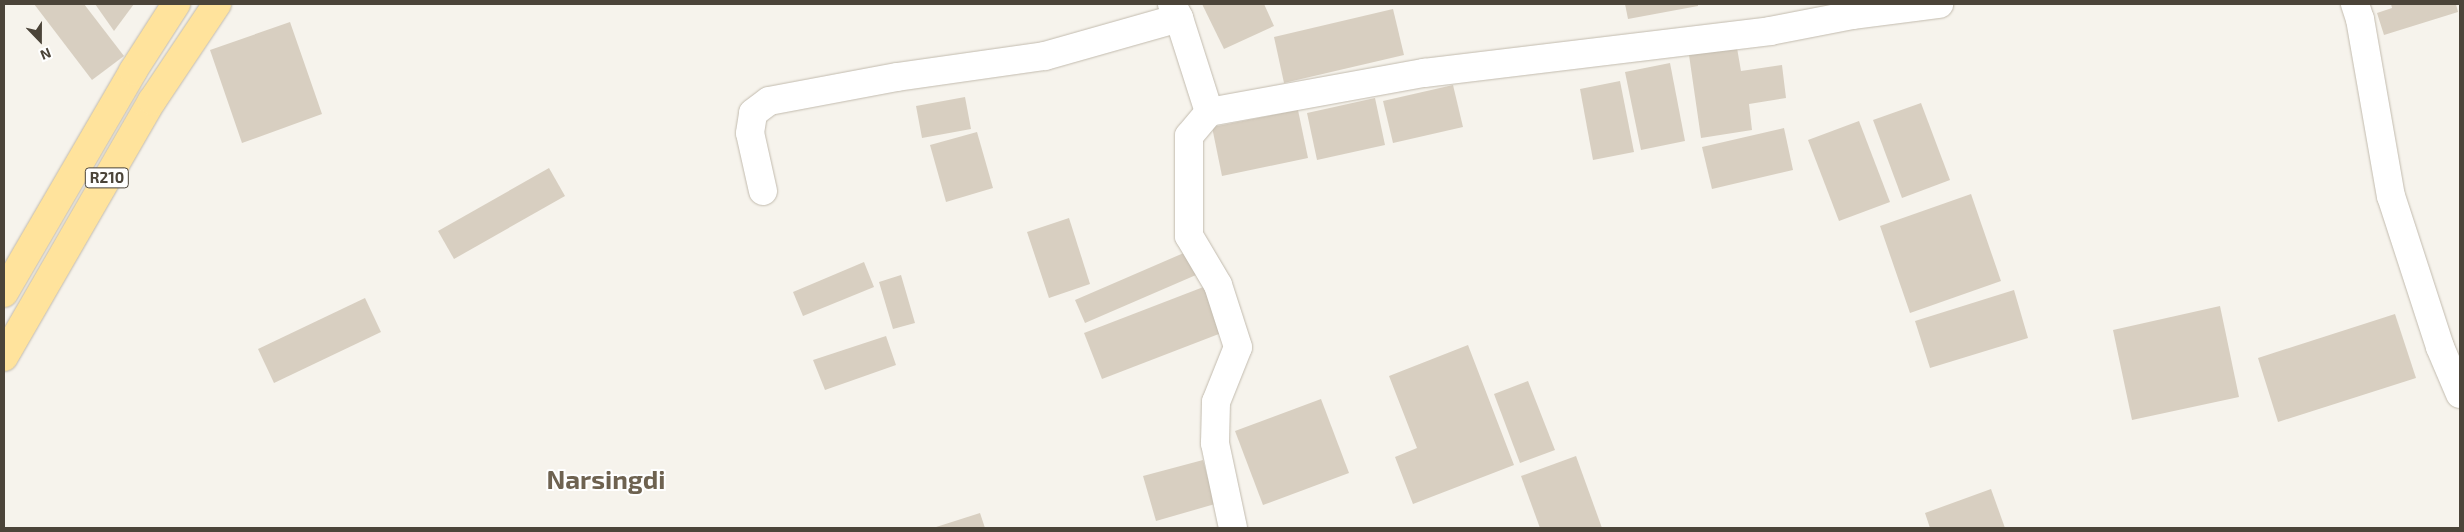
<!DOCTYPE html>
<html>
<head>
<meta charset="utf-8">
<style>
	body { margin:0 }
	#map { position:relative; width:2464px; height:532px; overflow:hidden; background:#f6f3ec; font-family:"Exo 2",sans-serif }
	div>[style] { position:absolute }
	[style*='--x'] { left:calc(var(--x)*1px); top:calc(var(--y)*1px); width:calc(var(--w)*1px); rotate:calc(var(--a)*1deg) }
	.building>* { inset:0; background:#d8cfc1 }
	.roads { filter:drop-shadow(0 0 1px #c2bbae) drop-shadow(0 0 1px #c2bbae) }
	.street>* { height:28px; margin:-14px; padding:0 14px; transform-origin:14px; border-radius:14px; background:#fff }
	.primary>* { height:28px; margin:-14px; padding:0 14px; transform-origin:14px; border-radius:14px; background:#ffe39c }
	span { translate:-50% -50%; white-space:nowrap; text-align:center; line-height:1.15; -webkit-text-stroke:4px #fff; paint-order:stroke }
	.shield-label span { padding:1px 4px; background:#fff; border:1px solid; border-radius:4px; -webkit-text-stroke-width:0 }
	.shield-label { font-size:15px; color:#4b4439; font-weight:700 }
	.town-label { font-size:26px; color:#6e6250; font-weight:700 }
	.frame { position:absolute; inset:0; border:5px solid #4b4439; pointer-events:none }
	.north { position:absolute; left:15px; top:15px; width:50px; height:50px; -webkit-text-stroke:4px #fff; paint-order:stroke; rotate:158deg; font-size:14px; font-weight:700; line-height:20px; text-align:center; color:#4b4439 }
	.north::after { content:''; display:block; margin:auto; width:18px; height:22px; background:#4b4439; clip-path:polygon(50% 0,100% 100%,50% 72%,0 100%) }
</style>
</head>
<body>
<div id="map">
	<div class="building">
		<i style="clip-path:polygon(34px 4px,84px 4px,124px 56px,92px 80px)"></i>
		<i style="clip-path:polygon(95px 4px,134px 4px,114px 31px)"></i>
		<i style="clip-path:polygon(1202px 4px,1264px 4px,1274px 26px,1224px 49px)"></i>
		<i style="clip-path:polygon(1625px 4px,1698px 4px,1698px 6px,1628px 19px)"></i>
		<i style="clip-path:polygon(2391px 4px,2456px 4px,2458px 12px,2384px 35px,2377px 13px,2392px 8px)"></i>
		<i style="clip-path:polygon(1393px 9px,1404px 55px,1284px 83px,1274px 37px)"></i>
		<i style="clip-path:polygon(290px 22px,322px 114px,242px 143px,210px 50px)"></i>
		<i style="clip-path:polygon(1737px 48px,1741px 71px,1782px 65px,1786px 98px,1749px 104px,1752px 130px,1701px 138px,1689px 55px)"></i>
		<i style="clip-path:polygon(1670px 63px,1685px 141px,1641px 150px,1625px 72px)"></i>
		<i style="clip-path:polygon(1620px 81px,1634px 152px,1593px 160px,1580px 89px)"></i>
		<i style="clip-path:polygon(1453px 85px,1463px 127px,1393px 143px,1383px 101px)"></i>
		<i style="clip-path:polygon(965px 97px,971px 129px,922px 138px,916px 106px)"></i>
		<i style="clip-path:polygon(1375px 98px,1385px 145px,1317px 160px,1307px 113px)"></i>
		<i style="clip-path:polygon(1921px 103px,1950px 180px,1902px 198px,1873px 120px)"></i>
		<i style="clip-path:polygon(1298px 110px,1308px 158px,1222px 176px,1212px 127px)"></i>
		<i style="clip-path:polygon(1859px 121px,1890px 202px,1839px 221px,1808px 140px)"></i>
		<i style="clip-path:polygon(1784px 128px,1793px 170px,1712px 189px,1702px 147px)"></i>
		<i style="clip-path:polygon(977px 132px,993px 188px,946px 202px,930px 145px)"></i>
		<i style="clip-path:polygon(549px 168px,565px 196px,454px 259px,438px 231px)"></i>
		<i style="clip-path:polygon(1971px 194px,2001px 281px,1910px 313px,1880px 226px)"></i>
		<i style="clip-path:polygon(1069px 218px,1090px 284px,1049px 298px,1027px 232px)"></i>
		<i style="clip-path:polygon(1186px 252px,1196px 275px,1085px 323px,1075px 300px)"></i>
		<i style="clip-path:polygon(864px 262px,874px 287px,803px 316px,793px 292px)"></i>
		<i style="clip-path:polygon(901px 275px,915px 323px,893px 329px,879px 282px)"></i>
		<i style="clip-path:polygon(1206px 286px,1224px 332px,1102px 379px,1084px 333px)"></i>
		<i style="clip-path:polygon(2014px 290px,2028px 338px,1930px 368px,1915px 321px)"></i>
		<i style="clip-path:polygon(365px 298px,381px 332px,274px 383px,258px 349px)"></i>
		<i style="clip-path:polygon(2220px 306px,2239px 397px,2132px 420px,2113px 330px)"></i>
		<i style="clip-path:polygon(2395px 314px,2416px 378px,2278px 422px,2258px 358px)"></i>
		<i style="clip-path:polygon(886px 336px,896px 365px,825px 390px,813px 360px)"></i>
		<i style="clip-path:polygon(1468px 345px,1514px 465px,1413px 504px,1395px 457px,1417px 448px,1389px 376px)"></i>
		<i style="clip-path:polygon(1528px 381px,1555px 450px,1520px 463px,1494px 394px)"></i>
		<i style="clip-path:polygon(1321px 399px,1349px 473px,1263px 505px,1235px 431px)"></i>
		<i style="clip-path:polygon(1576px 456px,1602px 528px,1540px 528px,1521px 476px)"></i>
		<i style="clip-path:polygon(1203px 460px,1215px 504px,1156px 521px,1143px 476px)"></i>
		<i style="clip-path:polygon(1991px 489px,2005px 528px,1930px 528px,1925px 513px)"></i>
		<i style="clip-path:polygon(980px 513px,985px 528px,933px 528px)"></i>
	</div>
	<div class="roads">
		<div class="street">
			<i style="--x:1172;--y:4;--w:16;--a:63"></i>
			<i style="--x:1179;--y:18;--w:99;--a:72.3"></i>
			<i style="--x:2355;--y:4;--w:16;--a:72"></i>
			<i style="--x:2360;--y:19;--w:180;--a:80.1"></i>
			<i style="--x:2391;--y:196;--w:159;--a:72"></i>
			<i style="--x:2440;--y:347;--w:51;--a:66.9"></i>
			<i style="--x:763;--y:191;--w:59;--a:-102.6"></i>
			<i style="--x:750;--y:133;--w:20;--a:-81"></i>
			<i style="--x:753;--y:113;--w:20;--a:-37"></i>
			<i style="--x:769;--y:101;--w:130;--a:-10.6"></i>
			<i style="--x:897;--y:77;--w:149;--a:-8.1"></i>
			<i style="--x:1045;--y:56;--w:139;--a:-15.8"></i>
			<i style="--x:1233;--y:528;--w:87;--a:-102"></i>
			<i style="--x:1215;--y:443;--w:41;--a:-88.6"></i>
			<i style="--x:1216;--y:402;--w:59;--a:-68.2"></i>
			<i style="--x:1238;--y:347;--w:65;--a:-107.9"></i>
			<i style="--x:1218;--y:285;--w:57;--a:-120.6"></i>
			<i style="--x:1189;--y:236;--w:100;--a:-90"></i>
			<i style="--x:1189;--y:136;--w:31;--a:-50"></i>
			<i style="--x:1209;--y:112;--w:219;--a:-10.3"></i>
			<i style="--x:1424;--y:73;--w:349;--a:-6.9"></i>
			<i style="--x:1770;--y:31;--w:84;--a:-11"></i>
			<i style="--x:1852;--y:15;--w:88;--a:-7.2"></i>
		</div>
		<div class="primary">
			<i style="--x:4;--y:293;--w:257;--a:-59.8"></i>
			<i style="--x:133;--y:71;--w:80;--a:-57.3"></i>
			<i style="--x:4;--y:357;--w:296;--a:-60"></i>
			<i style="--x:152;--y:101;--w:117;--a:-56.2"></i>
		</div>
	</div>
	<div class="shield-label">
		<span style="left:107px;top:178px">R210</span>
	</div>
	<div class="town-label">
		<span style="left:606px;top:479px">Narsingdi</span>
	</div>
	<div class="frame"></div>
	<div class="north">N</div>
</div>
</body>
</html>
